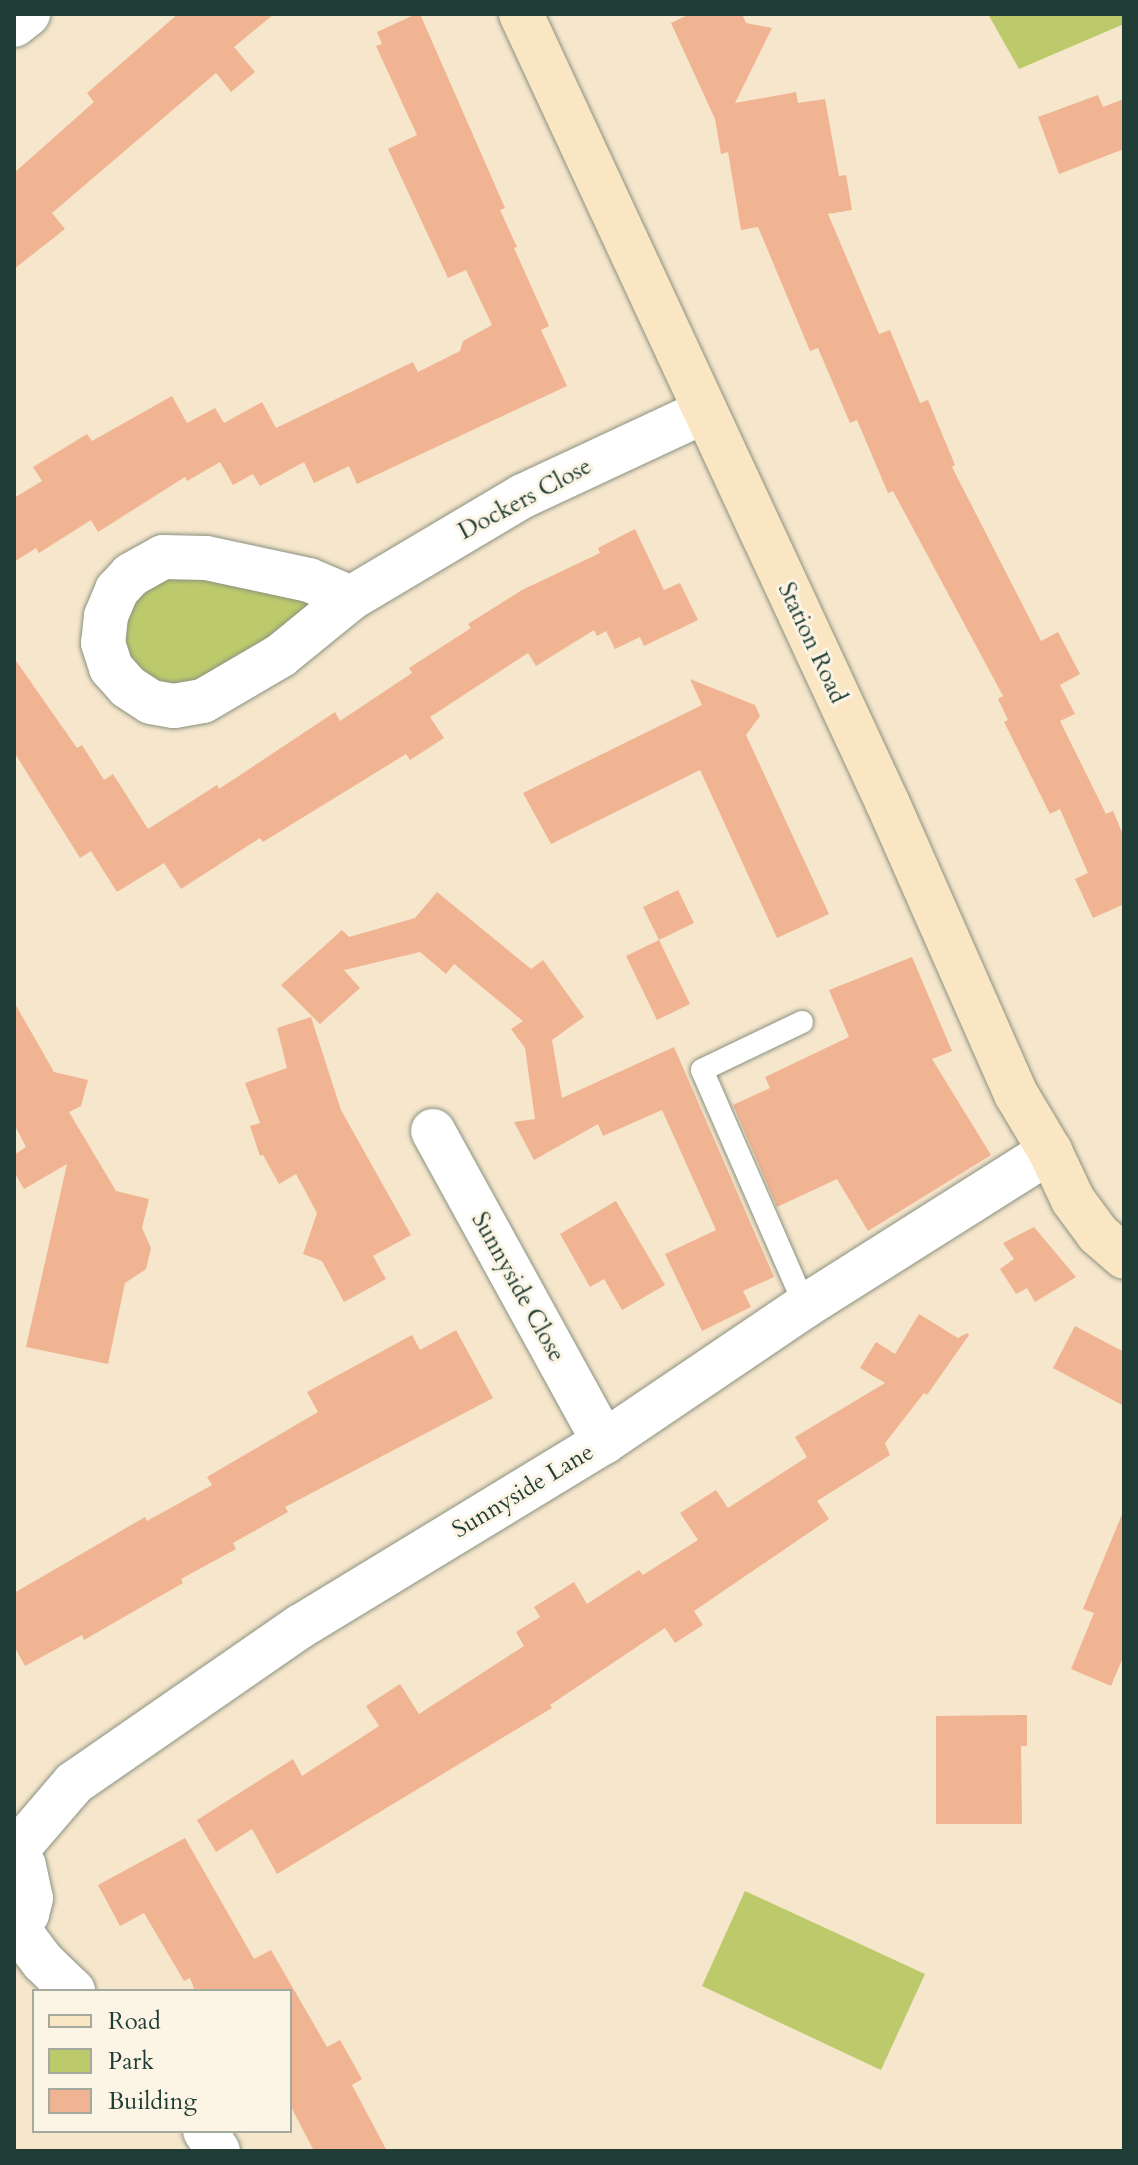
<!DOCTYPE html>
<html>
<head>
<meta charset="utf-8">
<style>
	body { margin:0 }
	#map { position:relative; width:1138px; height:2165px; overflow:hidden; background:#f6e6cc; font-family:Cardo,serif }
	div>[style] { position:absolute }
	[style*='--x'] { left:calc(var(--x)*1px); top:calc(var(--y)*1px); width:calc(var(--w)*1px); rotate:calc(var(--a)*1deg) }
	.green>* { inset:0; background:#bdca6c }
	.building>* { inset:0; background:#f0b492 }
	.roads { filter:drop-shadow(0 0 2px #8a9280) drop-shadow(0 0 2px #8a9280) }
	.lane>* { height:22px; margin:-11px; padding:0 11px; transform-origin:11px; border-radius:11px; background:#fff }
	.street>* { height:44px; margin:-22px; padding:0 22px; transform-origin:22px; border-radius:22px; background:#fff }
	.secondary>* { height:44px; margin:-22px; padding:0 22px; transform-origin:22px; border-radius:22px; background:#fbe6c4 }
	span { translate:-50% -50%; white-space:nowrap; text-align:center; line-height:1.15; -webkit-text-stroke:6px #fcf5e5; paint-order:stroke }
	.street-label { font-size:24px; color:#1f3d34 }
	.frame { position:absolute; inset:0; border:16px solid #1f3d34; pointer-events:none }
	.legend { position:absolute; left:32px; top:1989px; width:260px; height:144px; box-sizing:border-box; background:#fcf5e5; border:2px solid #a4ab9e; margin:0; padding:10px 14px; list-style:none; font-size:24px; color:#1f3d34 }
	.legend li { display:flex; align-items:center; gap:16px; height:40px }
	.legend b { width:40px; border:2px solid #a4ab9e }
</style>
</head>
<body>
<div id="map">
	<div class="green">
		<i style="clip-path:polygon(988px 14px,1124px 14px,1124px 24px,1019px 69px)"></i>
		<i style="clip-path:polygon(175px 569px,312px 602px,310px 613px,205px 688px,154px 686px,124px 657px,124px 615px,133px 596px)"></i>
		<i style="clip-path:polygon(745px 1891px,925px 1974px,881px 2070px,702px 1986px)"></i>
	</div>
	<div class="building">
		<i style="clip-path:polygon(178px 14px,274px 14px,234px 47px,255px 72px,231px 92px,216px 73px,52px 213px,65px 229px,14px 269px,14px 173px,94px 102px,87px 93px)"></i>
		<i style="clip-path:polygon(416px 14px,420px 14px,505px 208px,500px 210px,517px 247px,514px 248px,549px 326px,541px 330px,567px 386px,357px 484px,349px 466px,314px 483px,304px 462px,260px 486px,253px 474px,233px 485px,220px 462px,187px 481px,185px 477px,98px 532px,91px 520px,39px 553px,36px 548px,14px 562px,14px 498px,42px 481px,33px 467px,87px 434px,92px 441px,172px 396px,187px 423px,215px 408px,224px 423px,262px 402px,276px 428px,413px 362px,418px 372px,460px 351px,463px 341px,492px 325px,466px 270px,448px 278px,388px 149px,417px 135px,376px 46px,382px 44px,377px 32px)"></i>
		<i style="clip-path:polygon(690px 14px,742px 14px,746px 23px,772px 28px,735px 103px,796px 92px,798px 103px,825px 99px,839px 176px,846px 175px,852px 210px,828px 214px,879px 334px,890px 330px,920px 403px,928px 400px,955px 465px,952px 467px,1041px 641px,1058px 632px,1080px 674px,1060px 685px,1075px 714px,1060px 721px,1106px 814px,1113px 811px,1124px 837px,1124px 904px,1093px 918px,1075px 879px,1088px 873px,1060px 809px,1050px 814px,1004px 722px,1008px 720px,998px 699px,1003px 696px,893px 491px,888px 493px,857px 420px,850px 423px,818px 348px,810px 351px,758px 227px,741px 230px,728px 152px,721px 154px,715px 119px,671px 23px)"></i>
		<i style="clip-path:polygon(1098px 95px,1103px 107px,1124px 99px,1124px 149px,1059px 174px,1038px 117px)"></i>
		<i style="clip-path:polygon(635px 529px,664px 590px,680px 583px,698px 620px,644px 646px,640px 637px,615px 649px,606px 631px,597px 636px,594px 630px,536px 666px,528px 653px,430px 717px,444px 738px,410px 760px,406px 754px,263px 842px,260px 838px,181px 889px,164px 863px,117px 892px,91px 851px,80px 858px,14px 752px,14px 658px,77px 748px,82px 745px,104px 780px,113px 774px,148px 829px,217px 785px,219px 789px,335px 712px,340px 721px,412px 673px,409px 668px,471px 628px,468px 624px,522px 590px,600px 553px,598px 548px)"></i>
		<i style="clip-path:polygon(690px 679px,755px 705px,760px 716px,746px 735px,829px 914px,777px 938px,700px 770px,551px 844px,523px 793px,702px 705px)"></i>
		<i style="clip-path:polygon(678px 890px,694px 923px,659px 940px,643px 907px)"></i>
		<i style="clip-path:polygon(437px 892px,531px 969px,543px 960px,584px 1017px,552px 1040px,562px 1098px,674px 1047px,774px 1277px,743px 1291px,751px 1307px,702px 1331px,665px 1254px,716px 1230px,662px 1110px,603px 1136px,598px 1124px,534px 1160px,514px 1122px,535px 1119px,525px 1048px,511px 1029px,523px 1021px,454px 964px,446px 974px,420px 952px,344px 970px,360px 988px,320px 1024px,281px 985px,342px 930px,349px 937px,415px 918px)"></i>
		<i style="clip-path:polygon(659px 940px,690px 1004px,657px 1020px,626px 956px)"></i>
		<i style="clip-path:polygon(912px 957px,952px 1051px,932px 1059px,991px 1155px,868px 1231px,837px 1179px,777px 1207px,733px 1105px,770px 1088px,765px 1077px,849px 1037px,829px 990px)"></i>
		<i style="clip-path:polygon(14px 1002px,54px 1072px,88px 1080px,81px 1106px,69px 1112px,116px 1191px,149px 1199px,142px 1228px,151px 1248px,146px 1269px,125px 1283px,108px 1364px,26px 1347px,67px 1164px,24px 1189px,14px 1172px,14px 1155px,26px 1147px,14px 1124px)"></i>
		<i style="clip-path:polygon(311px 1017px,341px 1110px,411px 1235px,373px 1256px,386px 1279px,344px 1302px,322px 1261px,303px 1254px,317px 1213px,296px 1174px,279px 1184px,263px 1155px,260px 1156px,250px 1126px,260px 1123px,245px 1083px,287px 1068px,277px 1028px)"></i>
		<i style="clip-path:polygon(616px 1201px,665px 1285px,622px 1310px,604px 1279px,590px 1287px,560px 1234px)"></i>
		<i style="clip-path:polygon(1034px 1227px,1076px 1277px,1035px 1302px,1027px 1288px,1016px 1294px,1000px 1269px,1014px 1259px,1003px 1243px)"></i>
		<i style="clip-path:polygon(919px 1314px,958px 1338px,967px 1333px,969px 1335px,927px 1395px,924px 1393px,885px 1443px,890px 1455px,817px 1501px,829px 1519px,694px 1611px,703px 1625px,675px 1643px,665px 1628px,550px 1705px,552px 1708px,277px 1874px,252px 1829px,216px 1852px,197px 1820px,293px 1759px,302px 1776px,379px 1726px,366px 1706px,400px 1684px,419px 1714px,524px 1646px,516px 1632px,540px 1617px,534px 1607px,574px 1582px,587px 1604px,639px 1570px,643px 1575px,698px 1540px,680px 1513px,716px 1490px,728px 1508px,807px 1457px,795px 1437px,885px 1383px,860px 1368px,876px 1342px,895px 1354px)"></i>
		<i style="clip-path:polygon(1075px 1326px,1124px 1352px,1124px 1406px,1053px 1368px)"></i>
		<i style="clip-path:polygon(456px 1330px,493px 1398px,285px 1507px,288px 1512px,233px 1543px,236px 1549px,181px 1579px,183px 1583px,84px 1640px,82px 1635px,25px 1666px,14px 1646px,14px 1593px,145px 1517px,147px 1521px,212px 1485px,207px 1477px,318px 1412px,307px 1392px,412px 1335px,420px 1350px)"></i>
		<i style="clip-path:polygon(1123px 1512px,1124px 1655px,1111px 1686px,1071px 1669px,1094px 1613px,1083px 1609px)"></i>
		<i style="clip-path:polygon(1027px 1715px,1027px 1746px,1021px 1746px,1022px 1824px,936px 1824px,936px 1716px)"></i>
		<i style="clip-path:polygon(185px 1838px,254px 1959px,271px 1950px,327px 2047px,340px 2040px,362px 2079px,352px 2085px,387px 2151px,314px 2151px,290px 2105px,290px 1991px,195px 1991px,190px 1978px,184px 1981px,144px 1913px,120px 1926px,98px 1885px)"></i>
	</div>
	<div class="roads">
		<div class="lane">
			<i style="--x:802;--y:1022;--w:111;--a:154.4"></i>
			<i style="--x:702;--y:1070;--w:257;--a:66.4"></i>
		</div>
		<div class="street">
			<i style="--x:14;--y:25;--w:18;--a:-38"></i>
			<i style="--x:351;--y:598;--w:46;--a:-156.8"></i>
			<i style="--x:309;--y:580;--w:105;--a:-167.9"></i>
			<i style="--x:206;--y:558;--w:43;--a:-178.7"></i>
			<i style="--x:163;--y:557;--w:37;--a:151"></i>
			<i style="--x:131;--y:575;--w:21;--a:133"></i>
			<i style="--x:117;--y:590;--w:28;--a:113"></i>
			<i style="--x:106;--y:616;--w:27;--a:96"></i>
			<i style="--x:103;--y:643;--w:26;--a:72"></i>
			<i style="--x:111;--y:668;--w:25;--a:48"></i>
			<i style="--x:128;--y:687;--w:27;--a:33"></i>
			<i style="--x:151;--y:702;--w:23;--a:10"></i>
			<i style="--x:174;--y:706;--w:29;--a:-10"></i>
			<i style="--x:203;--y:701;--w:89;--a:-30.3"></i>
			<i style="--x:280;--y:656;--w:92;--a:-39.2"></i>
			<i style="--x:351;--y:598;--w:200;--a:-30.7"></i>
			<i style="--x:523;--y:496;--w:201;--a:-25"></i>
			<i style="--x:433;--y:1131;--w:355;--a:61.2"></i>
			<i style="--x:14;--y:1853;--w:92;--a:-49.4"></i>
			<i style="--x:74;--y:1783;--w:276;--a:-34.7"></i>
			<i style="--x:301;--y:1626;--w:354;--a:-31.3"></i>
			<i style="--x:604;--y:1442;--w:243;--a:-34.1"></i>
			<i style="--x:805;--y:1306;--w:290;--a:-32.3"></i>
			<i style="--x:14;--y:1853;--w:16;--a:52"></i>
			<i style="--x:24;--y:1866;--w:33;--a:78"></i>
			<i style="--x:31;--y:1898;--w:16;--a:104"></i>
			<i style="--x:27;--y:1914;--w:22;--a:126"></i>
			<i style="--x:18;--y:1929;--w:41;--a:52.9"></i>
			<i style="--x:43;--y:1962;--w:42;--a:44"></i>
			<i style="--x:205;--y:2131;--w:24;--a:57"></i>
		</div>
		<div class="secondary">
			<i style="--x:521;--y:14;--w:871;--a:65.08"></i>
			<i style="--x:888;--y:804;--w:317;--a:66.2"></i>
			<i style="--x:1016;--y:1094;--w:66;--a:59.2"></i>
			<i style="--x:1050;--y:1151;--w:54;--a:64.9"></i>
			<i style="--x:1073;--y:1200;--w:42;--a:53.7"></i>
			<i style="--x:1098;--y:1234;--w:35;--a:41"></i>
		</div>
	</div>
	<div class="street-label">
		<span style="left:525px;top:499px;rotate:-28deg">Dockers Close</span>
		<span style="left:812px;top:643px;rotate:65deg">Station Road</span>
		<span style="left:518px;top:1287px;rotate:61deg">Sunnyside Close</span>
		<span style="left:523px;top:1491px;rotate:-31deg">Sunnyside Lane</span>
	</div>
	<div class="frame"></div>
	<ul class="legend">
	<li><b style="height:10px;background:#fbe6c4"></b>Road</li>
	<li><b style="height:22px;background:#bdca6c"></b>Park</li>
	<li><b style="height:22px;background:#f0b492"></b>Building</li>
	</ul>
</div>
</body>
</html>
